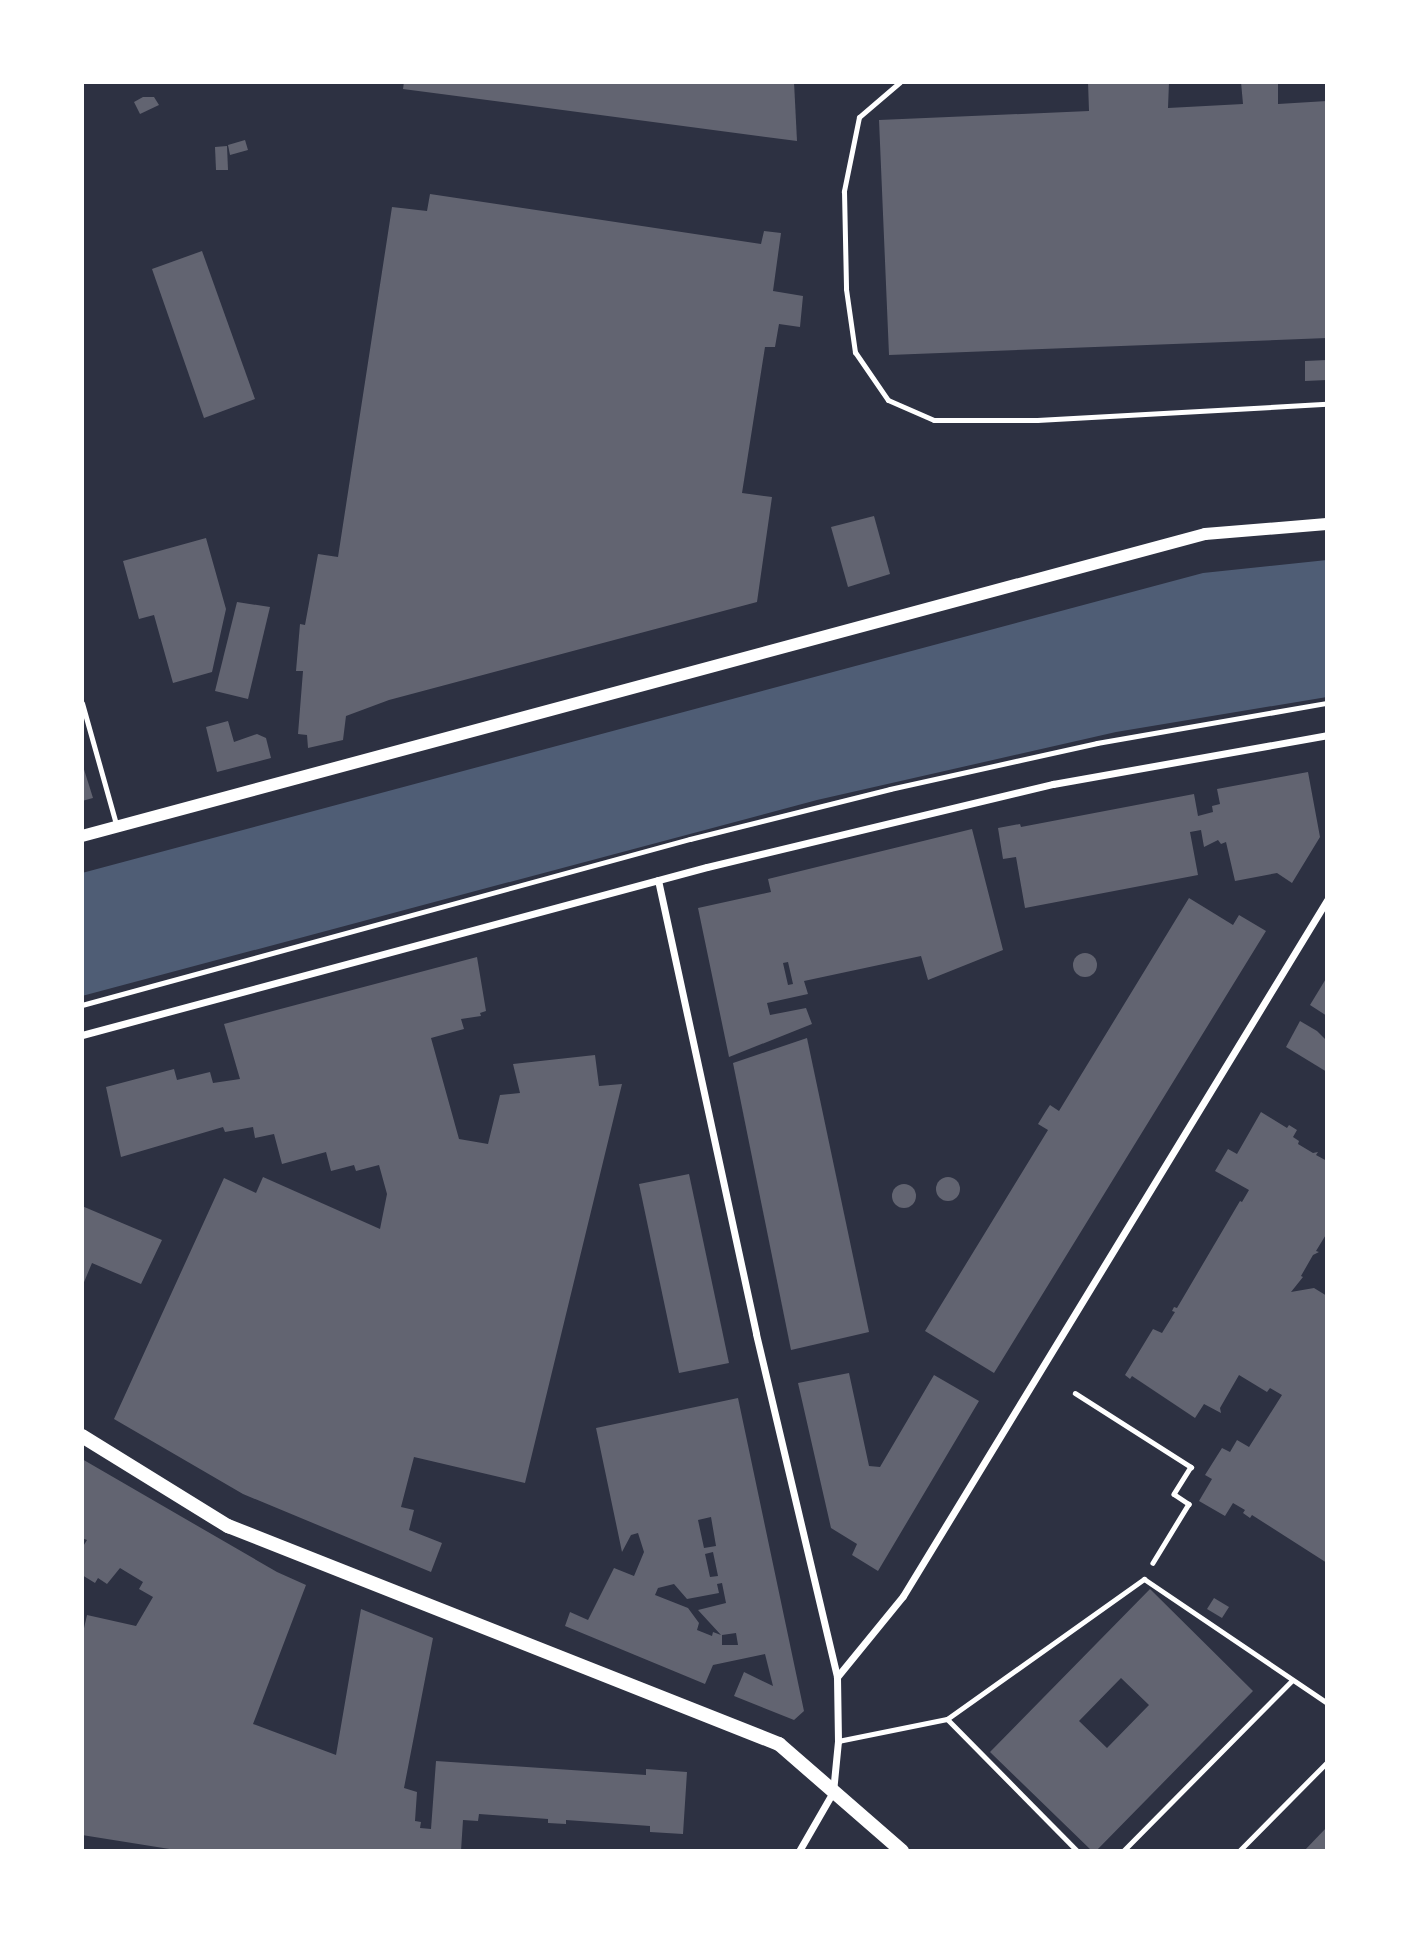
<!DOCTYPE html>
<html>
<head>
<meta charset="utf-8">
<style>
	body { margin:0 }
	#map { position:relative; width:1409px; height:1933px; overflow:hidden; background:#2d3142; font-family:Lato,sans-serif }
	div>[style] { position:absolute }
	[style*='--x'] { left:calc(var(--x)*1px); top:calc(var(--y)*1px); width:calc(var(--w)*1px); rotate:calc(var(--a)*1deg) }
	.water>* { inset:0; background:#4f5d75 }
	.building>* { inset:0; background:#626471 }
	.round { border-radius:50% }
	.path>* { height:4.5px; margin:-2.25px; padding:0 2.25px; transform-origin:2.25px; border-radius:2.25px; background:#fff }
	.service>* { height:5px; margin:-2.5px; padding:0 2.5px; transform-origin:2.5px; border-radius:2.5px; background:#fff }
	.minor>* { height:7px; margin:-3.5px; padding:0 3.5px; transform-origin:3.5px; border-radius:3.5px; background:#fff }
	.tertiary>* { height:12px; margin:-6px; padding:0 6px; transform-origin:6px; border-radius:6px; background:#fff }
	.secondary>* { height:14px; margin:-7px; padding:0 7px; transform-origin:7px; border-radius:7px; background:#fff }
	span { translate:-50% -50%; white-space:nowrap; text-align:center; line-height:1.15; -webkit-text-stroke:6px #fff; paint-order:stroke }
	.frame { position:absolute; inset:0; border:84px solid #fff; pointer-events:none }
</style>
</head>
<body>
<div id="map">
	<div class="water">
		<i style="clip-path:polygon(1327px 560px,1327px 697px,1116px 732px,817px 800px,82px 996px,82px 873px,1203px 573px)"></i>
	</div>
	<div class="building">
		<i style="clip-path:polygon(404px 82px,794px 82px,797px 141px,403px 89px)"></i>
		<i style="clip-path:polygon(1088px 82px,1169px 82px,1168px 108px,1243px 104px,1241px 82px,1278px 82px,1278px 104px,1327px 101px,1327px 338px,889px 355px,879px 120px,1089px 111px)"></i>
		<i style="clip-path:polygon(143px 97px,154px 97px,159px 105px,140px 114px,134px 102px)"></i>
		<i style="clip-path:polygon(245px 140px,248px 150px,230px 155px,228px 145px)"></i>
		<i style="clip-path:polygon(227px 146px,228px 170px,216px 170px,215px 147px)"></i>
		<i style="clip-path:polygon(430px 194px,761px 244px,764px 231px,781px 233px,773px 291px,803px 296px,800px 327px,779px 324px,775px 347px,765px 347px,742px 493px,772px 497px,757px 602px,389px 700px,346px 716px,343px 740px,308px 748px,307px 735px,298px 734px,303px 671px,296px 671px,300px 624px,305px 625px,318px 554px,338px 557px,392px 207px,427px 211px)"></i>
		<i style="clip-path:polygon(202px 251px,255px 399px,204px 418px,152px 269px)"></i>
		<i style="clip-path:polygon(1327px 360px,1327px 380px,1305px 381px,1305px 361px)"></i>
		<i style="clip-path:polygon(874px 516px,890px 574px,848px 587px,831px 527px)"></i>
		<i style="clip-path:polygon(206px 538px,226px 609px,212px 672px,173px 683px,154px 615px,139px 619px,123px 561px)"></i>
		<i style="clip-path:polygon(237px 602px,270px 607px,248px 699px,215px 691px)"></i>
		<i style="clip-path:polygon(228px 721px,234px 742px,257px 734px,266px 738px,271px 758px,217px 772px,206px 727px)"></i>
		<i style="clip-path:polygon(82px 763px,93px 798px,82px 801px)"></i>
		<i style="clip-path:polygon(1308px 772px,1320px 837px,1292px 883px,1277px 873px,1235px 881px,1226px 842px,1221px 844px,1218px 840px,1204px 847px,1201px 830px,1190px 832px,1198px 875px,1025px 908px,1016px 857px,1003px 859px,998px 828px,1020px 824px,1021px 827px,1194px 794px,1198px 816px,1213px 812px,1212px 806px,1220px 804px,1217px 789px)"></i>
		<i style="clip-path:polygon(evenodd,972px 829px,1003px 950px,928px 980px,921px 956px,804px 981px,808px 994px,767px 1003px,770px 1015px,806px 1008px,812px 1024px,729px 1057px,698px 908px,771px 892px,768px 879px,972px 829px,788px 962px,793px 984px,788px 985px,783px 963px,788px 962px)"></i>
		<i style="clip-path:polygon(1189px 898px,1233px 925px,1239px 915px,1266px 931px,994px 1373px,925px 1331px,1048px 1130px,1038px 1124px,1046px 1111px,1050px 1105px,1059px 1111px)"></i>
		<i class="round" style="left:1073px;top:953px;width:24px;height:24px"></i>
		<i style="clip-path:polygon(477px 957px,486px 1011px,480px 1013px,481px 1016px,461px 1019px,464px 1029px,431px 1038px,459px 1139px,488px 1144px,500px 1095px,520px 1093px,513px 1064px,595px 1055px,599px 1086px,622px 1084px,525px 1483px,414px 1457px,401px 1507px,414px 1510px,409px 1530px,442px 1543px,431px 1572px,243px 1494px,114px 1419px,224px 1178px,256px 1193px,263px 1177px,380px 1229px,387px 1194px,379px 1165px,356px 1171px,354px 1165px,331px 1171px,326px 1152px,282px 1164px,274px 1134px,255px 1138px,253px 1127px,225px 1132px,223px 1127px,121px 1157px,106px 1087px,174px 1069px,177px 1080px,210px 1072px,213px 1083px,240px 1079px,224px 1024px)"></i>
		<i style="clip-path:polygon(1327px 977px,1327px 1016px,1310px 1005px)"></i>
		<i style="clip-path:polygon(1300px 1021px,1317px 1031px,1327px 1041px,1327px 1072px,1286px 1047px)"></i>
		<i style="clip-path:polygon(807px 1038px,869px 1332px,791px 1350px,733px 1063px)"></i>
		<i style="clip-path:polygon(1261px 1112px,1287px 1128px,1289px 1125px,1297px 1130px,1293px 1137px,1299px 1141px,1298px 1144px,1313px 1153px,1318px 1152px,1316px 1155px,1327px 1161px,1327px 1233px,1316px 1251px,1319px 1252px,1313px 1255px,1301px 1276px,1303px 1277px,1291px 1292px,1314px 1288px,1327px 1296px,1327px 1563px,1252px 1515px,1250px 1518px,1243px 1513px,1245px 1510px,1233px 1503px,1225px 1516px,1199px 1501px,1212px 1479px,1205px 1475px,1222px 1448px,1230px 1452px,1237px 1440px,1249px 1447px,1282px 1395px,1270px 1388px,1267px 1392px,1239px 1375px,1220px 1408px,1221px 1413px,1204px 1404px,1195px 1418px,1132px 1376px,1130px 1379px,1125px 1375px,1153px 1329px,1162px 1333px,1175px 1312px,1172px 1311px,1174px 1307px,1177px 1308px,1240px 1201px,1242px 1202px,1249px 1190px,1215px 1171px,1228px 1149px,1237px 1154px)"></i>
		<i style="clip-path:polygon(689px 1174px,729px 1363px,679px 1373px,639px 1184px)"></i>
		<i class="round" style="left:936px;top:1177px;width:24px;height:24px"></i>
		<i class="round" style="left:892px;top:1184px;width:24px;height:24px"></i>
		<i style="clip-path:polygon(82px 1206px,162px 1240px,141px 1284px,92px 1263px,82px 1287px)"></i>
		<i style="clip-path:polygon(849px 1373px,869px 1466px,880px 1467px,934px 1375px,979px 1401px,878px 1571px,852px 1555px,857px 1544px,831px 1528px,798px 1383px)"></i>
		<i style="clip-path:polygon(evenodd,738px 1398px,804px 1711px,794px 1720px,734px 1696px,744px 1672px,773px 1686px,765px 1654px,713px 1665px,705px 1684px,565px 1626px,570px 1612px,588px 1620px,614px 1568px,634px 1576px,644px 1552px,638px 1533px,631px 1535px,622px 1552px,596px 1428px,738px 1398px,711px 1517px,716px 1546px,704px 1548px,698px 1520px,711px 1517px,738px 1398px,713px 1552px,718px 1576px,710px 1577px,705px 1554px,713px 1552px,738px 1398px,722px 1583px,726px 1603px,698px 1610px,721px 1635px,713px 1632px,712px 1636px,697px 1630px,699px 1623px,688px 1608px,655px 1595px,658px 1588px,674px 1584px,687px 1599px,719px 1593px,717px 1584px,722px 1583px,738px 1398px,736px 1633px,738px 1645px,722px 1645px,722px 1635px,736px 1633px)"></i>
		<i style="clip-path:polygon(82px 1459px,277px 1572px,306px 1585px,253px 1724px,336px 1755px,361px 1609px,433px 1638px,404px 1788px,417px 1792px,415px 1821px,421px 1822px,420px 1828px,431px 1829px,436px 1761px,646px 1775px,646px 1769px,687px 1772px,683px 1834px,650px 1832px,650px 1826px,566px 1820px,566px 1824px,548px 1823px,548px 1819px,479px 1814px,478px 1821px,463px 1820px,461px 1851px,182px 1851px,82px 1835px,82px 1637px,87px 1615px,136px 1626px,153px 1597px,139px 1589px,143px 1582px,120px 1568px,107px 1584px,98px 1578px,95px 1583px,82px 1575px,82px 1548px,87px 1540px,82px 1538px)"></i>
		<i style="clip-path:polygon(evenodd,1150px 1589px,1253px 1691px,1096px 1851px,1092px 1851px,990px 1752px,1150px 1589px,1121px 1678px,1149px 1705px,1107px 1748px,1079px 1721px,1121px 1678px)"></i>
		<i style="clip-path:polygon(1214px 1598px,1229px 1607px,1222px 1618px,1207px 1609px)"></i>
		<i style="clip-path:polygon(1327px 1827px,1327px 1851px,1304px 1851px)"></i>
	</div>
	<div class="path">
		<i style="--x:82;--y:1005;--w:630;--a:-15.27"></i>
		<i style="--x:690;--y:839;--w:206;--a:-14"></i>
		<i style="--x:890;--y:789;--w:212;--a:-12.5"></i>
		<i style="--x:1097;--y:743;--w:233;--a:-9.9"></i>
		<i style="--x:1075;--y:1393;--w:138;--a:32.5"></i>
		<i style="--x:1191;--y:1467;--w:32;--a:122"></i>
		<i style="--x:1174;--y:1494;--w:18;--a:34"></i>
		<i style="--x:1189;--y:1504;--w:69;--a:121.4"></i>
	</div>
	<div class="service">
		<i style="--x:900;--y:82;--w:54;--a:139.5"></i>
		<i style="--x:859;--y:117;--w:76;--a:101.5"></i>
		<i style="--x:844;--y:191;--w:98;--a:88.8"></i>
		<i style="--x:846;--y:289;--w:64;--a:81.9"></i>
		<i style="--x:855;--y:352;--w:58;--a:55.5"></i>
		<i style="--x:888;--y:400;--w:50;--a:23.5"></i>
		<i style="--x:934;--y:420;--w:103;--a:0"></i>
		<i style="--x:1037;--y:420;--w:290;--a:-3.2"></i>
		<i style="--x:82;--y:703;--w:126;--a:74.3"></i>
		<i style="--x:947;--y:1719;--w:185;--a:45.4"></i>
		<i style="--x:838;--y:1741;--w:111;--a:-11.4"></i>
		<i style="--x:947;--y:1719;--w:242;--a:-35.4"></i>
		<i style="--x:1144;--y:1579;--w:221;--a:34.1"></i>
		<i style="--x:1123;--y:1851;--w:240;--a:-45.3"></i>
		<i style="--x:1239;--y:1851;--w:125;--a:-45.3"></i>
	</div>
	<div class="minor">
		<i style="--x:658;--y:880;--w:464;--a:77.8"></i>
		<i style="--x:756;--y:1334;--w:352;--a:76.7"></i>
		<i style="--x:82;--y:1035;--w:647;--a:-15.05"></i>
		<i style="--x:707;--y:867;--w:356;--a:-13.5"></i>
		<i style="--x:1053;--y:784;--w:278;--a:-10.1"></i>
		<i style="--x:799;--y:1851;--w:68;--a:-60"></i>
		<i style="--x:833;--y:1792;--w:51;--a:-84.4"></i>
		<i style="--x:838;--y:1741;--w:64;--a:-90.9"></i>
		<i style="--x:837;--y:1677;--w:104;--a:-50.8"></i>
		<i style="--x:903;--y:1596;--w:815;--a:-58.65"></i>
	</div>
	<div class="tertiary">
		<i style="--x:82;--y:836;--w:1163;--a:-15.05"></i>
		<i style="--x:1205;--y:534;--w:122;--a:-4.7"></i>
	</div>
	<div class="secondary">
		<i style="--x:82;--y:1436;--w:172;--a:31.7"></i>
		<i style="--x:228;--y:1526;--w:593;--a:21.59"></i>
		<i style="--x:779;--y:1744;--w:163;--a:41"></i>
	</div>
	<div class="frame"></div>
</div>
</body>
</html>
